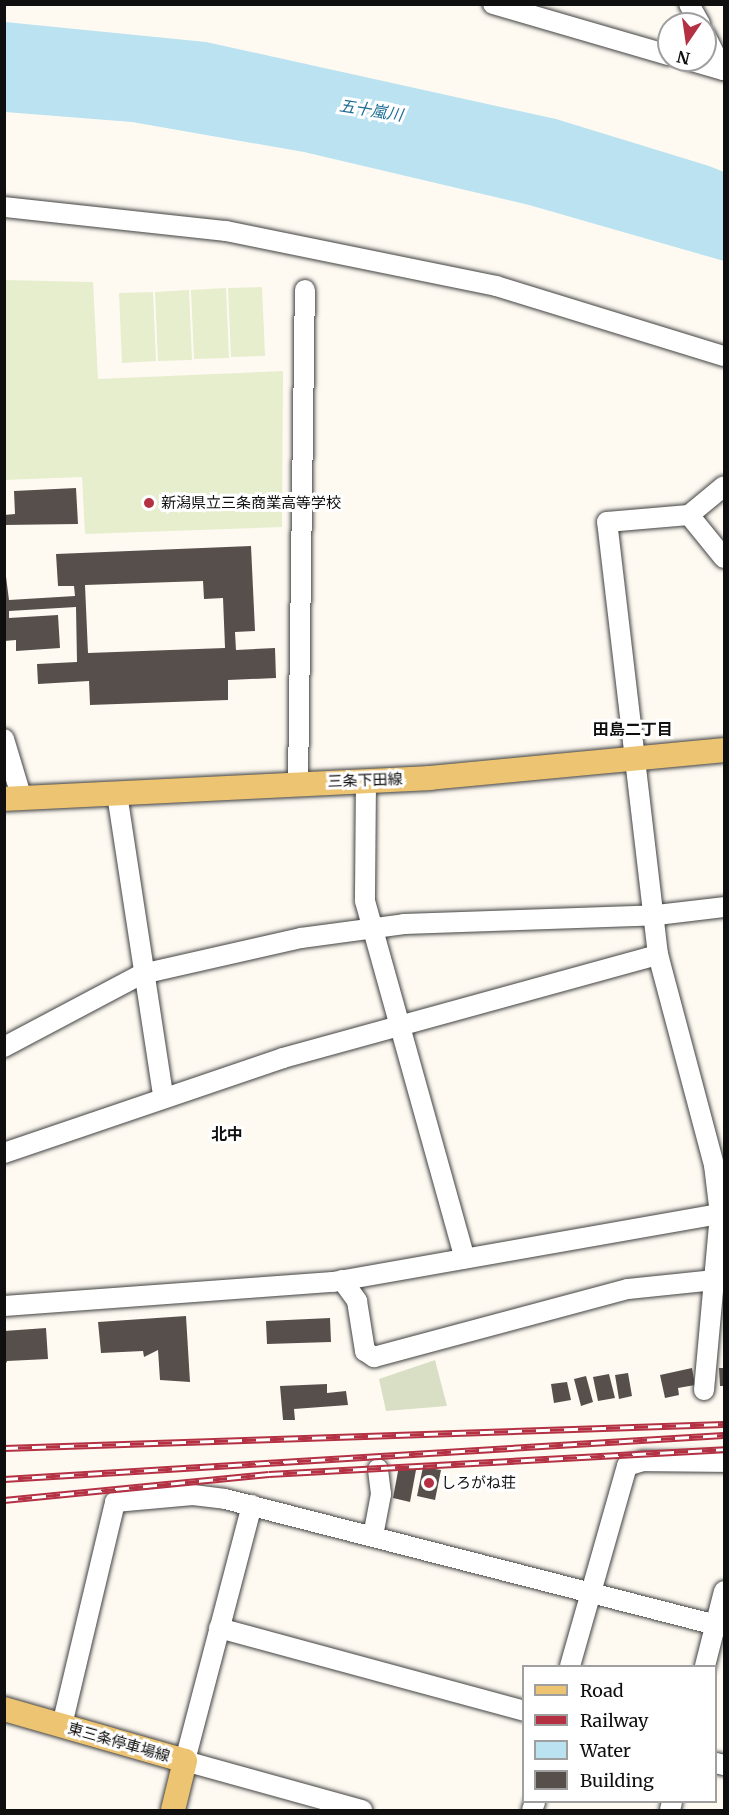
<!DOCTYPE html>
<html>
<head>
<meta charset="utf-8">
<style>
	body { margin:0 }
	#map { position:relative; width:729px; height:1815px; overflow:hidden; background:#fefaf2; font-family:Merriweather,"Noto Sans JP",serif }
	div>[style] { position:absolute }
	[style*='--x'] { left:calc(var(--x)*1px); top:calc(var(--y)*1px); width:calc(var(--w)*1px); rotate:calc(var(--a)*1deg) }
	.cemetery>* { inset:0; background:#d9dfc4 }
	.pitch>* { inset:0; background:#e6eece }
	.water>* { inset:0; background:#bae2f1 }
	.building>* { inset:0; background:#574f4c }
	.roads { filter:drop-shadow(0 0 2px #424242) drop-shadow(0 0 2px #424242) }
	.minor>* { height:20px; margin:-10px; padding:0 10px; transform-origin:10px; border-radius:10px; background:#fff }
	.major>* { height:24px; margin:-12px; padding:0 12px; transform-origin:12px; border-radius:12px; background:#edc472 }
	.rail>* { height:7px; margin-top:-3.5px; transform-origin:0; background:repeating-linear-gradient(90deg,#fff 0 14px,#b43144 0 28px); box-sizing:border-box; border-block:2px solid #b43144 }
	.dots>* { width:16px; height:16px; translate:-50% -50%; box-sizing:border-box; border:3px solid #fff; border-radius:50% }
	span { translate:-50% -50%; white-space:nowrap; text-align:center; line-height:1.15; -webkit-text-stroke:6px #fff; paint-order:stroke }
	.poi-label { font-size:15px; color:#0f0f0f }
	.left { translate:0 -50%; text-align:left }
	.street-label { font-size:15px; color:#0f0f0f }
	.water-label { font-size:16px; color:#216f97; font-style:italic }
	.neighbourhood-label { font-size:16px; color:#0f0f0f; font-weight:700 }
	.frame { position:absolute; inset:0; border:6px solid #0f0f0f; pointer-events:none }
	.legend { position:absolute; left:522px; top:1665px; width:195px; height:138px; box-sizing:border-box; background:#fff; border:2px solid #9f9f9f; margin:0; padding:8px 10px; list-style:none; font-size:18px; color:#0f0f0f }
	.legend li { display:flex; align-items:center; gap:12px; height:30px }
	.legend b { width:30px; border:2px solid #9f9f9f }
	.north { position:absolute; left:657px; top:12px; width:60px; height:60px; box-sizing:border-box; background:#fff; border:2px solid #9f9f9f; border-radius:50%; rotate:193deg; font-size:16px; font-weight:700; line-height:24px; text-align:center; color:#0f0f0f }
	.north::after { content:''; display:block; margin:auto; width:21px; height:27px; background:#b43144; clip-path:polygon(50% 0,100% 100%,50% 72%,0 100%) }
</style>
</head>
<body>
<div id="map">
	<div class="cemetery">
		<i style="clip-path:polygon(435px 1360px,447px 1406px,386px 1411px,379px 1379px)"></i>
	</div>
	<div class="pitch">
		<i style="clip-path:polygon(4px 280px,93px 282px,98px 379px,283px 371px,282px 527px,85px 534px,82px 477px,5px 480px)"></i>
		<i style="clip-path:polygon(262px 287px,265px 356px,231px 357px,228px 288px)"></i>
		<i style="clip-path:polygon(226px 288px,229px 358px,194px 359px,191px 290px)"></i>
		<i style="clip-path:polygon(189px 290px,192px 360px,158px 361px,155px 292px)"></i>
		<i style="clip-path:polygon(153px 292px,156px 361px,122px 363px,119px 293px)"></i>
	</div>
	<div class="water">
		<i style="clip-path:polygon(5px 22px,206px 42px,556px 119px,709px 166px,724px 172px,724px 261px,529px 205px,304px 152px,132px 122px,5px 112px)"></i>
	</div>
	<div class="building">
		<i style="clip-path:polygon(76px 488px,78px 524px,4px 525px,4px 515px,15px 514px,14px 491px)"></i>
		<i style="clip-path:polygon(evenodd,251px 546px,255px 631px,235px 632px,236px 650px,275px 648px,276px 678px,228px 680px,228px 700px,90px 705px,89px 681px,38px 684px,37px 664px,77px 662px,76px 607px,9px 611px,9px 618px,58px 615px,60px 648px,16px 651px,16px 640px,4px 641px,4px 561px,9px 600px,75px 596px,74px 586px,58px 586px,56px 554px,251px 546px,203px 581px,204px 599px,223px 598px,225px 648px,88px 653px,85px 585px,203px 581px)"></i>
		<i style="clip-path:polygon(186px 1316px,190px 1382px,160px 1380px,158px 1350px,144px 1357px,143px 1351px,101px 1353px,98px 1322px)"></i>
		<i style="clip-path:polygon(330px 1318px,331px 1342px,267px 1344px,266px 1321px)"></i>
		<i style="clip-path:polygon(46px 1328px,48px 1359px,7px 1361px,4px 1368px,4px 1331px)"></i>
		<i style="clip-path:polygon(692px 1368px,695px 1385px,678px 1388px,679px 1395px,665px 1398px,660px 1375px)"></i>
		<i style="clip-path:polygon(719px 1368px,724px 1368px,724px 1386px,720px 1386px)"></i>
		<i style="clip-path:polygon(628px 1373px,632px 1396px,619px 1399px,615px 1375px)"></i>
		<i style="clip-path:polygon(609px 1374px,615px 1398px,598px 1401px,593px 1377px)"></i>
		<i style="clip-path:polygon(586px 1376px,593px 1402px,581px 1406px,574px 1379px)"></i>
		<i style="clip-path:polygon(567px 1382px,571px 1400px,554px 1403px,551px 1384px)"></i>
		<i style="clip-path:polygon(327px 1384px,327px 1393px,346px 1391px,348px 1405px,294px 1409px,295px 1420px,283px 1420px,280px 1386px)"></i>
		<i style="clip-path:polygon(399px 1466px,416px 1470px,410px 1502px,393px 1498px)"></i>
		<i style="clip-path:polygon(423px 1467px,441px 1470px,435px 1500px,417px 1496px)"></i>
	</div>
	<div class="roads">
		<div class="minor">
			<i style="--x:493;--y:4;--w:183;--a:16.2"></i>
			<i style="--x:689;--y:4;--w:23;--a:61"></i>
			<i style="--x:705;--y:35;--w:39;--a:63"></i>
			<i style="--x:688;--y:60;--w:37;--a:16"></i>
			<i style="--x:4;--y:207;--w:223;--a:6.2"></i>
			<i style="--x:226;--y:231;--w:276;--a:11.5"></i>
			<i style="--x:496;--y:286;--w:239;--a:17.1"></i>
			<i style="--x:689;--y:515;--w:45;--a:-39.6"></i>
			<i style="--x:4;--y:739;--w:63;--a:73.3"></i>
			<i style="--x:366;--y:780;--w:121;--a:90.5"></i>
			<i style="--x:365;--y:901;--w:371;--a:74.4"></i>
			<i style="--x:298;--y:783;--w:493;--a:-89.2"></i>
			<i style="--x:117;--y:794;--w:304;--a:81.3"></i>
			<i style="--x:4;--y:1047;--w:156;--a:-27.9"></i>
			<i style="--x:142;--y:974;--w:163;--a:-12.8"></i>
			<i style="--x:301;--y:938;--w:104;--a:-7.7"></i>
			<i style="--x:404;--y:924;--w:253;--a:-2"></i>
			<i style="--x:657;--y:915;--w:67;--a:-6.8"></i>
			<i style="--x:4;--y:1153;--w:295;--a:-18.8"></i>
			<i style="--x:283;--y:1058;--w:389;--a:-15.4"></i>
			<i style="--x:342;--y:1280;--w:26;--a:54"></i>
			<i style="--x:357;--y:1301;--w:51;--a:80.9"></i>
			<i style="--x:365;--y:1351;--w:11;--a:34"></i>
			<i style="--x:374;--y:1357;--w:263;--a:-15"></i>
			<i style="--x:628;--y:1289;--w:97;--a:-5.9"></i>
			<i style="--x:4;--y:1306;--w:330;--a:-4.2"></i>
			<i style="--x:333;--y:1282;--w:397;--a:-10"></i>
			<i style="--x:704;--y:1390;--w:177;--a:-84.8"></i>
			<i style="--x:720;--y:1214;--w:49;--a:-97"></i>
			<i style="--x:714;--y:1165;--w:217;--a:-104.9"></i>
			<i style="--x:658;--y:955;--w:436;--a:-96.7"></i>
			<i style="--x:607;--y:522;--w:82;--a:-4.9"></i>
			<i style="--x:689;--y:515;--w:55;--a:50.9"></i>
			<i style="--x:252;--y:1505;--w:265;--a:104.7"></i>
			<i style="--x:185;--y:1761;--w:184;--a:15.5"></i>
			<i style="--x:373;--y:1536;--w:43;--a:-79.2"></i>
			<i style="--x:381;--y:1494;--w:25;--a:-97"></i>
			<i style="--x:219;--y:1628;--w:316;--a:15.2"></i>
			<i style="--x:570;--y:1666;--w:208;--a:-74.1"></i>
			<i style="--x:627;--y:1466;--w:17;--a:-17"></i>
			<i style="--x:643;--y:1461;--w:81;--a:0.7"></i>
			<i style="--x:705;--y:1666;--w:77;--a:-75.8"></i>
			<i style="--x:62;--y:1725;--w:229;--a:-76.6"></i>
			<i style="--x:115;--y:1502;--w:78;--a:-5.1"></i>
			<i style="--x:193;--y:1495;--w:32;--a:7"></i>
			<i style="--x:225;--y:1499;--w:515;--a:14.39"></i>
			<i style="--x:716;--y:1763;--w:8;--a:14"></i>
			<i style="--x:532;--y:1810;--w:9;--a:-69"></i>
			<i style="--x:670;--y:1810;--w:8;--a:-76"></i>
		</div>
		<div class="major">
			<i style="--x:4;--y:799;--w:426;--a:-2.8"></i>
			<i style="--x:429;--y:778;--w:296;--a:-5.4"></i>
			<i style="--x:4;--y:1709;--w:188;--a:16"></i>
			<i style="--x:185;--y:1761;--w:50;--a:103.8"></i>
		</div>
	</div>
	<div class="rail">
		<i style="--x:4;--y:1448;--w:720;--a:-1.91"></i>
		<i style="--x:4;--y:1479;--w:721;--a:-3.5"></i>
		<i style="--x:4;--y:1500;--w:266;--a:-5.6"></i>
		<i style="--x:269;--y:1474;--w:456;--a:-3.1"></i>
	</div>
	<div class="dots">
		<i style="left:149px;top:503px;background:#b43144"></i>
		<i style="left:429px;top:1483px;background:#b43144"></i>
	</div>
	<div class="poi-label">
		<span class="left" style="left:161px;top:503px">新潟県立三条商業高等学校</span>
		<span class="left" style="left:441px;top:1483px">しろがね荘</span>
	</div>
	<div class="street-label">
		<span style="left:365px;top:780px;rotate:-2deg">三条下田線</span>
		<span style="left:119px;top:1742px;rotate:16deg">東三条停車場線</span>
	</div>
	<div class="water-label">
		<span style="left:371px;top:110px;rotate:9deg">五十嵐川</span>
	</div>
	<div class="neighbourhood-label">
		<span style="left:633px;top:729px">田島二丁目</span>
		<span style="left:227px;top:1134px">北中</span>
	</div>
	<div class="frame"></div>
	<ul class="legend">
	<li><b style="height:8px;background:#edc472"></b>Road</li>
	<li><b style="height:8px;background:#b43144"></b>Railway</li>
	<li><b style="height:16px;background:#bae2f1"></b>Water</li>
	<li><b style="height:16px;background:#574f4c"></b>Building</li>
	</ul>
	<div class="north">N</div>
</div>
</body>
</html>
